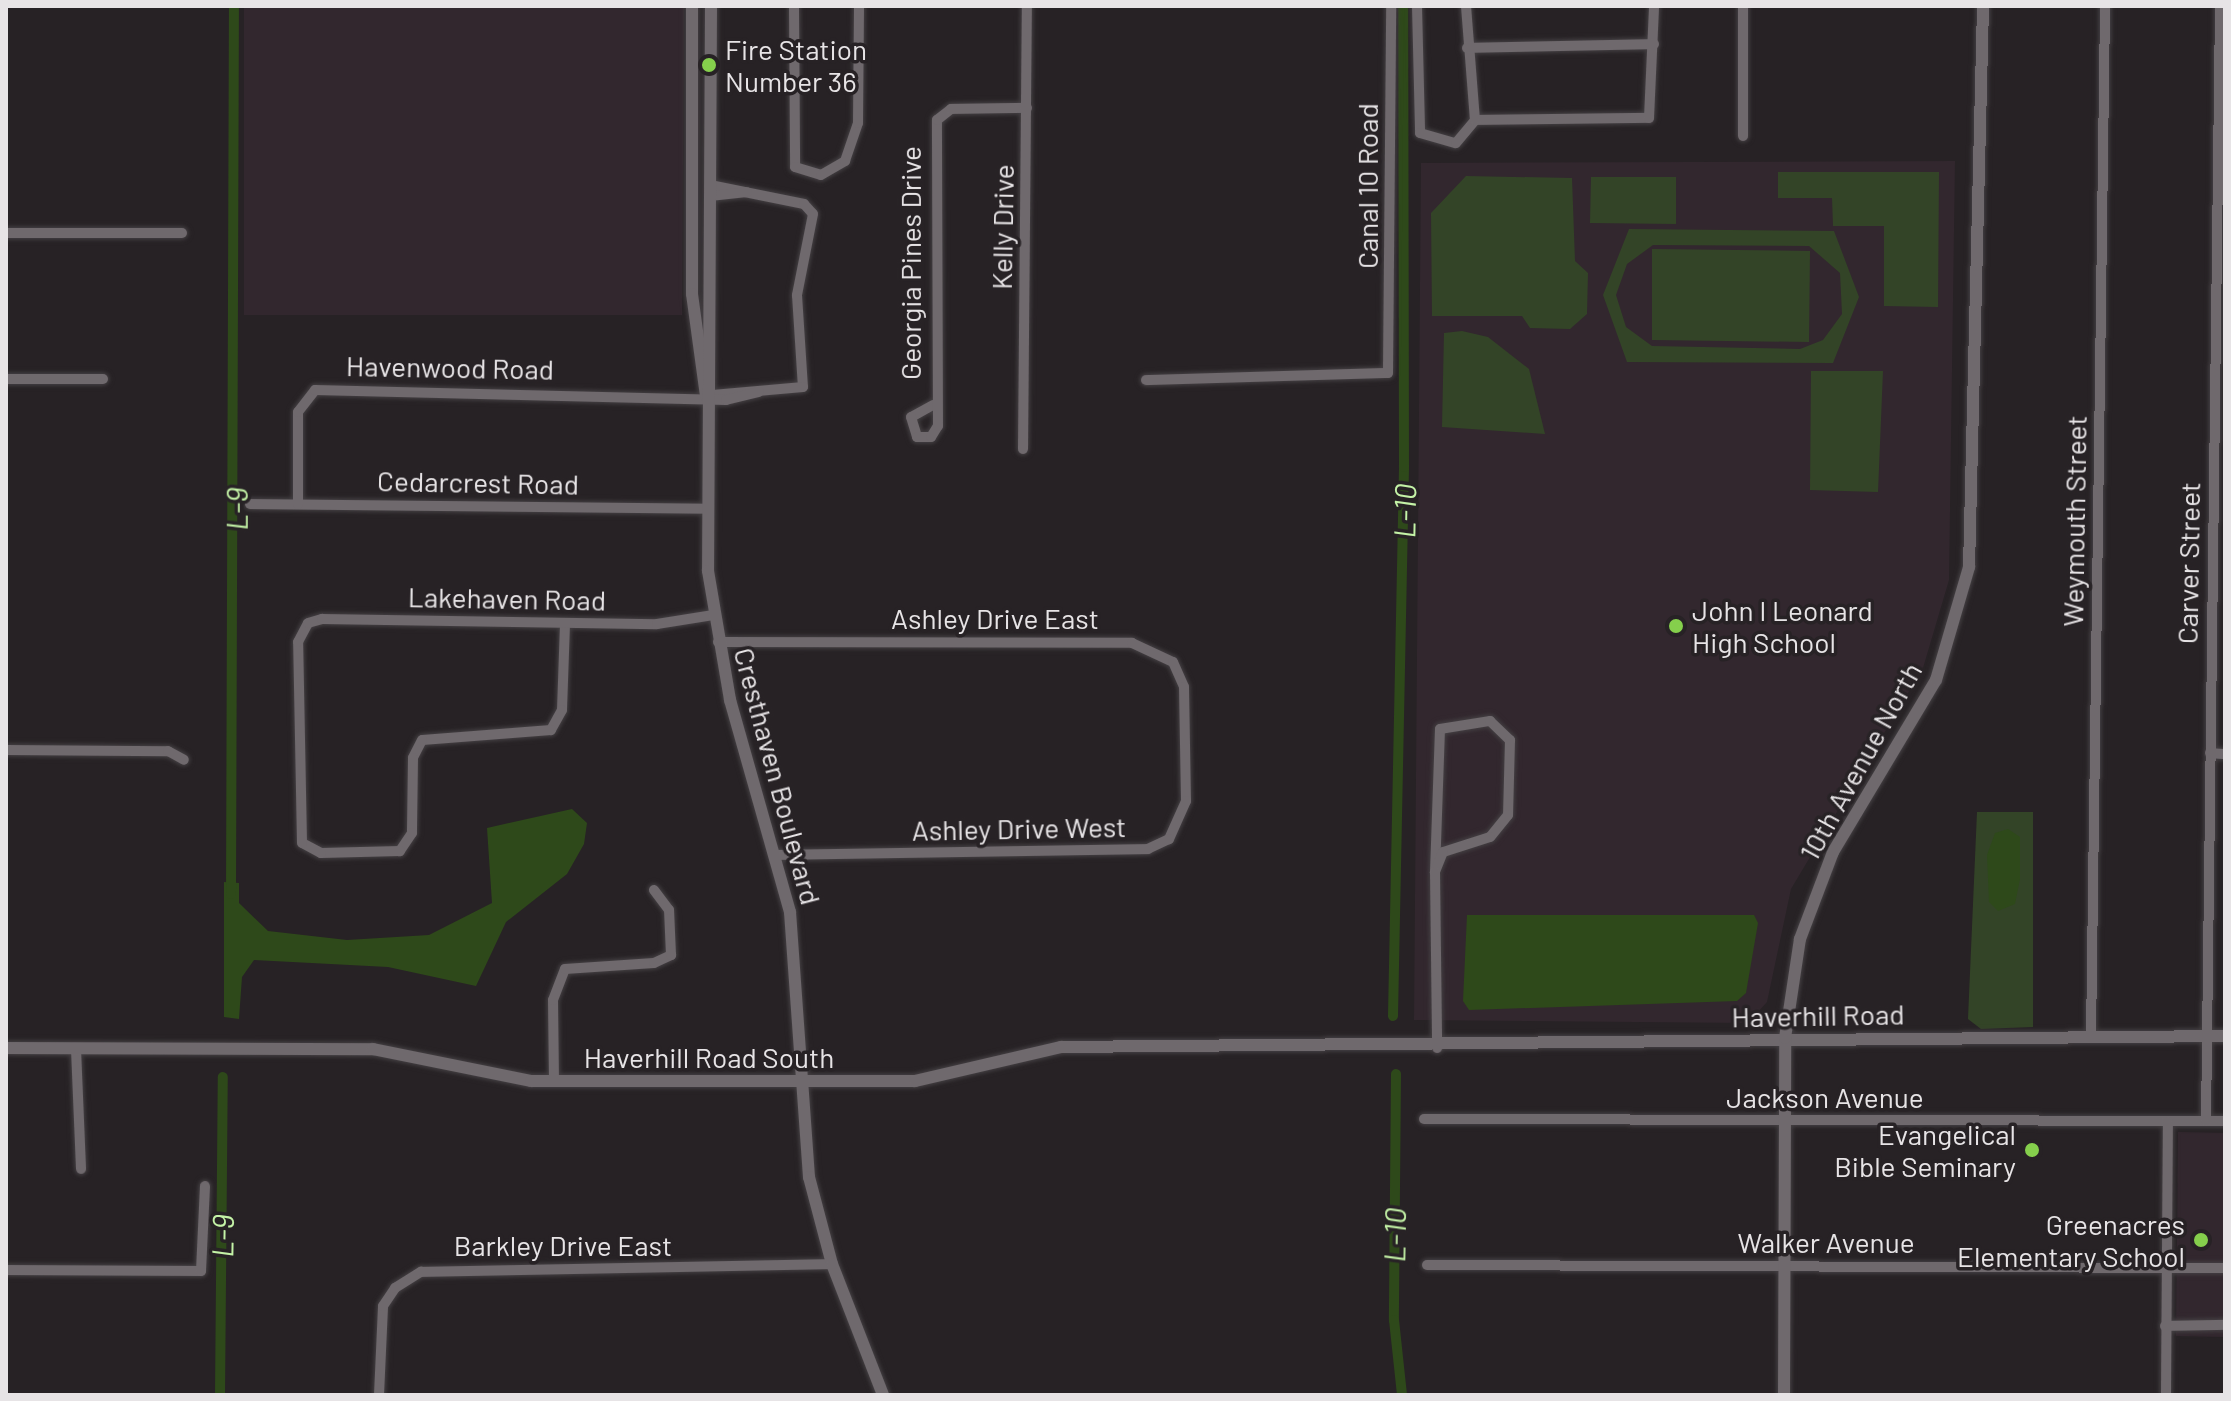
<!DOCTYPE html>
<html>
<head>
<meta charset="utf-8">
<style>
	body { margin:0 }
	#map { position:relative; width:2231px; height:1401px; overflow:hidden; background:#272225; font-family:Barlow,sans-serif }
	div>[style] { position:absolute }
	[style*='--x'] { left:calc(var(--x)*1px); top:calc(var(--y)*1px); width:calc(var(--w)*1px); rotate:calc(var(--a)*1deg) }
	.built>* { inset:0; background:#32272e }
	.green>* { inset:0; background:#334427 }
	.water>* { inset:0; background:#2e491a }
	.canal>* { height:10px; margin:-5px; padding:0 5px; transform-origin:5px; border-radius:5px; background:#2e491a }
	.roads { filter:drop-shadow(0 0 2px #444043) drop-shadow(0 0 2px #444043) }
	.minor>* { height:10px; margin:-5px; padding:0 5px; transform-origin:5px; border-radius:5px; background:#6f696d }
	.tertiary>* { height:12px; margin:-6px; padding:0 6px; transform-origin:6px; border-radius:6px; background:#6f696d }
	.dots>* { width:22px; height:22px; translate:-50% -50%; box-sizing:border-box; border:4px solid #272225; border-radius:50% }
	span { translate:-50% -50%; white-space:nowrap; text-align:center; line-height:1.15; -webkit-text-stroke:7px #272225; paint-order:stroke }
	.poi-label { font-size:28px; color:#e7e4e6 }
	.left { translate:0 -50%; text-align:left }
	.right { translate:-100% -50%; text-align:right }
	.street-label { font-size:28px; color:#e7e4e6 }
	.water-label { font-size:30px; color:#c4f3a7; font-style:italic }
	.frame { position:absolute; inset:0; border:8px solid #e7e4e6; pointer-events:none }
</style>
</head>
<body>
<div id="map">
	<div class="built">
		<i style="clip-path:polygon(244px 6px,684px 6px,682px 315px,244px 315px)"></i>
		<i style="clip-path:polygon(1955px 161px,1949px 580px,1923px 668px,1791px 889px,1767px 1002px,1748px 1023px,1414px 1020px,1421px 163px)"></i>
		<i style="clip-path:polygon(2178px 1132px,2225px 1133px,2225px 1337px,2176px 1336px)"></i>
	</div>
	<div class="green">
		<i style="clip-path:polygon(1778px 172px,1939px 172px,1938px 307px,1884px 306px,1884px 226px,1833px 226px,1832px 198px,1778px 198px)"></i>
		<i style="clip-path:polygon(1466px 176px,1572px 178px,1575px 261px,1588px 273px,1587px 314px,1570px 329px,1530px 328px,1522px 316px,1432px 316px,1431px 213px)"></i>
		<i style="clip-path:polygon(1591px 177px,1676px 177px,1676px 224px,1590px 223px)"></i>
		<i style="clip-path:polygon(evenodd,1629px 229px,1834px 231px,1859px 297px,1833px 363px,1627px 362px,1603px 295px,1629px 229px,1653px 245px,1809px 246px,1840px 273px,1842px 314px,1823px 340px,1800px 349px,1652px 346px,1626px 327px,1616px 295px,1627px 264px,1653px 245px)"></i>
		<i style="clip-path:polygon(1652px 249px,1810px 251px,1809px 342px,1652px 340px)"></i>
		<i style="clip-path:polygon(1462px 331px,1488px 337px,1529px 369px,1545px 434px,1442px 427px,1444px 333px)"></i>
		<i style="clip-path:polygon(1811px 371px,1883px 371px,1878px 492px,1810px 490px)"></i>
		<i style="clip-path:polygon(1977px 812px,2033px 812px,2033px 1027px,1981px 1029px,1968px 1019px)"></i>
	</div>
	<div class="water">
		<i style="clip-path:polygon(572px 809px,587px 823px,584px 844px,567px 874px,506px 922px,476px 986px,388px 967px,254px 960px,242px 977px,239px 1019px,224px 1017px,224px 882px,239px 883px,239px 903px,268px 931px,347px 940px,429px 935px,492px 903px,487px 828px)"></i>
		<i style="clip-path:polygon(2008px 829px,2020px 837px,2020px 879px,2015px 904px,1998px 911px,1989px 902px,1987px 855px,1995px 833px)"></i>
		<i style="clip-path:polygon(1467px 915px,1754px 915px,1758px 923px,1746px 993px,1737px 1001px,1469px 1010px,1463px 1001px)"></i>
	</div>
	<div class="canal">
		<i style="--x:231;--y:894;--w:888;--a:-89.81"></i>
		<i style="--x:1393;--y:1016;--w:549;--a:-88.85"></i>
		<i style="--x:1404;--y:467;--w:461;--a:-90.1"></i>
		<i style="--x:1396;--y:1074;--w:246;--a:90.5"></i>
		<i style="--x:1394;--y:1320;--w:75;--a:83.9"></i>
		<i style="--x:220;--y:1395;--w:318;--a:-89.5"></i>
	</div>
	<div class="roads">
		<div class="minor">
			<i style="--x:794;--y:6;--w:161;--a:89.6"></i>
			<i style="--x:795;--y:167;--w:27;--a:17"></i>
			<i style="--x:821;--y:175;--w:28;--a:-30"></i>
			<i style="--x:845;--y:161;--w:40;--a:-71.1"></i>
			<i style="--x:858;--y:123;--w:117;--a:-89.5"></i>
			<i style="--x:1417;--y:6;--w:127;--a:88.6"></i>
			<i style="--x:1420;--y:133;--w:37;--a:16"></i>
			<i style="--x:1456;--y:143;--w:30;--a:-50"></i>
			<i style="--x:1475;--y:120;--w:174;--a:-0.7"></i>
			<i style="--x:1649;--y:118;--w:112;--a:-87.4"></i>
			<i style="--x:1466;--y:6;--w:114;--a:85.5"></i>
			<i style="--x:1743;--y:6;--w:130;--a:90"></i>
			<i style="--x:1467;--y:48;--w:187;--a:-1.2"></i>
			<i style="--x:710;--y:185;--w:96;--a:11.4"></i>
			<i style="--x:804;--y:204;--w:13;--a:48"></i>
			<i style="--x:813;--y:214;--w:83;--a:101.2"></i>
			<i style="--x:797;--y:295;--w:92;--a:86.3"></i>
			<i style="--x:803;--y:387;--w:91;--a:175"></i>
			<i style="--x:710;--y:196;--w:37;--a:-6"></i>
			<i style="--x:6;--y:233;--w:176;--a:0"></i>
			<i style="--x:6;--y:379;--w:97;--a:0"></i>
			<i style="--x:1146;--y:380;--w:242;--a:-1.7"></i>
			<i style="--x:1388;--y:373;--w:367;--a:-89.5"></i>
			<i style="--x:933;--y:405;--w:25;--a:151"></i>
			<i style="--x:911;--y:417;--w:21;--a:73"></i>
			<i style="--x:917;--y:437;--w:14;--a:0"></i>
			<i style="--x:931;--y:437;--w:13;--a:-58"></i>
			<i style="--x:938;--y:426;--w:306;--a:-90.2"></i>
			<i style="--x:937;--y:120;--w:18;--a:-38"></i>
			<i style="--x:951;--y:109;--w:76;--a:-0.8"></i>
			<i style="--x:1023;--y:449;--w:443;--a:-89.5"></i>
			<i style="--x:250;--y:504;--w:455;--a:0.6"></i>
			<i style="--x:298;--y:504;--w:92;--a:-90"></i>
			<i style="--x:298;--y:412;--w:28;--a:-52"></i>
			<i style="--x:315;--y:390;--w:411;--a:1.4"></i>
			<i style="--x:726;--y:400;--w:34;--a:-14"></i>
			<i style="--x:565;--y:624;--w:86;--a:92"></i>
			<i style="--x:562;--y:710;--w:23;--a:119"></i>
			<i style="--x:551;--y:730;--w:129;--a:175.6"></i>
			<i style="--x:422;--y:740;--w:20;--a:117"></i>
			<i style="--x:413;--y:758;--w:75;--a:90.8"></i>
			<i style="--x:412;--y:833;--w:22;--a:124"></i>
			<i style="--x:400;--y:851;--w:79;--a:178.5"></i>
			<i style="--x:321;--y:853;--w:21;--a:-152"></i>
			<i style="--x:302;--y:843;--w:201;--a:-91.1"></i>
			<i style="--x:298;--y:642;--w:21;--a:-62"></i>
			<i style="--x:308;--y:623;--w:15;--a:-16"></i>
			<i style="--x:322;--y:619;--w:335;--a:0.9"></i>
			<i style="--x:657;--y:624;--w:57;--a:-9.1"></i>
			<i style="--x:718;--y:642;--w:414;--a:0.1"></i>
			<i style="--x:1132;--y:643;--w:45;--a:24.9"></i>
			<i style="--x:1173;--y:662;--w:27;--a:66"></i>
			<i style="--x:1184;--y:687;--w:114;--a:89"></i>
			<i style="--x:1186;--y:801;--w:42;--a:114.1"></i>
			<i style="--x:1169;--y:839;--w:23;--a:155"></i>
			<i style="--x:1148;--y:849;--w:370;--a:179.1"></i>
			<i style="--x:6;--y:750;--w:162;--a:0.4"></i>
			<i style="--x:168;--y:751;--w:18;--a:29"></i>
			<i style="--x:2210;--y:753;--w:15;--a:4"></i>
			<i style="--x:1435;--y:872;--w:143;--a:-88"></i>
			<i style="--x:1440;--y:729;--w:51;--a:-9.1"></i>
			<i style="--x:1490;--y:721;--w:28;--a:44"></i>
			<i style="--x:1510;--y:740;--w:75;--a:91.5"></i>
			<i style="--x:1508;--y:815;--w:28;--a:129"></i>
			<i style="--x:1490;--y:837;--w:49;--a:162.3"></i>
			<i style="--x:1443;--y:852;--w:22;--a:112"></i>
			<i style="--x:1435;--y:872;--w:176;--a:89.3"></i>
			<i style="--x:2091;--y:1037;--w:1031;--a:-89.22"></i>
			<i style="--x:76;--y:1049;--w:120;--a:87.6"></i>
			<i style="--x:554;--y:1082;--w:82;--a:-90.7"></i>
			<i style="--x:553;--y:1000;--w:33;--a:-69"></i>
			<i style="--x:565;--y:969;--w:89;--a:-3.9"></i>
			<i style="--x:654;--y:963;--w:19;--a:-25"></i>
			<i style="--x:671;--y:955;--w:45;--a:-92.5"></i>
			<i style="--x:669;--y:910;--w:25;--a:-127"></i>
			<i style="--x:1424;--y:1119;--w:801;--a:0.14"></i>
			<i style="--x:2206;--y:1121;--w:1115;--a:-89.28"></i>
			<i style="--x:1427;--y:1265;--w:798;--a:0.22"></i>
			<i style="--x:6;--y:1270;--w:195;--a:0.3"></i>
			<i style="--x:201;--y:1271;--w:85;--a:-87.3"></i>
			<i style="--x:2165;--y:1326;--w:60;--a:-1"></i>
			<i style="--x:379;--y:1395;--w:89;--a:-87.4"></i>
			<i style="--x:383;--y:1306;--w:22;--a:-56"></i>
			<i style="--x:395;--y:1288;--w:31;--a:-32"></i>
			<i style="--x:421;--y:1272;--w:411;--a:-1.1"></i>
			<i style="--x:2166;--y:1395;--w:273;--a:-89.6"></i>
		</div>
		<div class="tertiary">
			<i style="--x:692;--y:6;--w:288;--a:90"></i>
			<i style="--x:692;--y:294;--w:103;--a:82.2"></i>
			<i style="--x:711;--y:6;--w:565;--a:90.3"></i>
			<i style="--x:708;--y:571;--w:131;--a:80.3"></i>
			<i style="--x:730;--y:700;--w:220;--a:74.2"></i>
			<i style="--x:790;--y:912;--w:266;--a:85.9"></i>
			<i style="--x:809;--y:1177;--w:90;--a:75.2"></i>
			<i style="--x:832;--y:1264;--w:141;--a:68.7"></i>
			<i style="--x:6;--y:1048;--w:367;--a:0.2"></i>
			<i style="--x:373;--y:1049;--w:161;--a:11.4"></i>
			<i style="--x:531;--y:1081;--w:384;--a:0"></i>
			<i style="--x:915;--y:1081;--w:150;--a:-13.1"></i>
			<i style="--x:1061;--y:1047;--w:1164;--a:-0.54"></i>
			<i style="--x:1784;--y:1395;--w:357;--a:-89.8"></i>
			<i style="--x:1785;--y:1038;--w:100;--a:-81.4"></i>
			<i style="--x:1800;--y:939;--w:93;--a:-69.2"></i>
			<i style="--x:1833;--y:852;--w:200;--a:-59.1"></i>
			<i style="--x:1936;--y:680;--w:118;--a:-73.7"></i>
			<i style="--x:1969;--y:567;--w:561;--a:-88.57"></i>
		</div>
	</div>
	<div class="dots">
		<i style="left:709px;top:65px;background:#85cf4c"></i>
		<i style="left:1676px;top:626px;background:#85cf4c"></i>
		<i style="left:2032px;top:1150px;background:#85cf4c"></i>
		<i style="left:2201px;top:1240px;background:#85cf4c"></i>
	</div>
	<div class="poi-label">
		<span class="left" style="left:725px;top:65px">Fire Station<br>Number 36</span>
		<span class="left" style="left:1692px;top:626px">John I Leonard<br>High School</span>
		<span class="right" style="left:2016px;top:1150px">Evangelical<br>Bible Seminary</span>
		<span class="right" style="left:2185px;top:1240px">Greenacres<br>Elementary School</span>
	</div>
	<div class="street-label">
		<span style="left:1367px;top:186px;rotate:-90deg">Canal 10 Road</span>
		<span style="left:1002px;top:227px;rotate:-89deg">Kelly Drive</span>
		<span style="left:910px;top:263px;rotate:-90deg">Georgia Pines Drive</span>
		<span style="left:450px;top:367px;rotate:1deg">Havenwood Road</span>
		<span style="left:478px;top:482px;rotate:1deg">Cedarcrest Road</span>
		<span style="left:2074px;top:521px;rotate:-89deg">Weymouth Street</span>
		<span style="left:2188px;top:563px;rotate:-89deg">Carver Street</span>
		<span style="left:507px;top:598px;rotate:1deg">Lakehaven Road</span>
		<span style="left:995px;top:618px">Ashley Drive East</span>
		<span style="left:1860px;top:761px;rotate:-61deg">10th Avenue North</span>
		<span style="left:778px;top:776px;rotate:75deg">Cresthaven Boulevard</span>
		<span style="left:1019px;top:828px;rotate:-1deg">Ashley Drive West</span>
		<span style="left:1818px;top:1015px;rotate:-1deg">Haverhill Road</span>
		<span style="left:709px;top:1057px">Haverhill Road South</span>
		<span style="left:1825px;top:1097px">Jackson Avenue</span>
		<span style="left:1826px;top:1242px">Walker Avenue</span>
		<span style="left:563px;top:1245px">Barkley Drive East</span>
	</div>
	<div class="water-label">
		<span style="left:236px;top:509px;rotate:-90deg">L-9</span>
		<span style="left:1404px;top:511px;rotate:-89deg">L-10</span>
		<span style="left:1394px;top:1235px;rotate:-89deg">L-10</span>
		<span style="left:222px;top:1236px;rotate:-89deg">L-9</span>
	</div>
	<div class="frame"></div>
</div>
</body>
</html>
